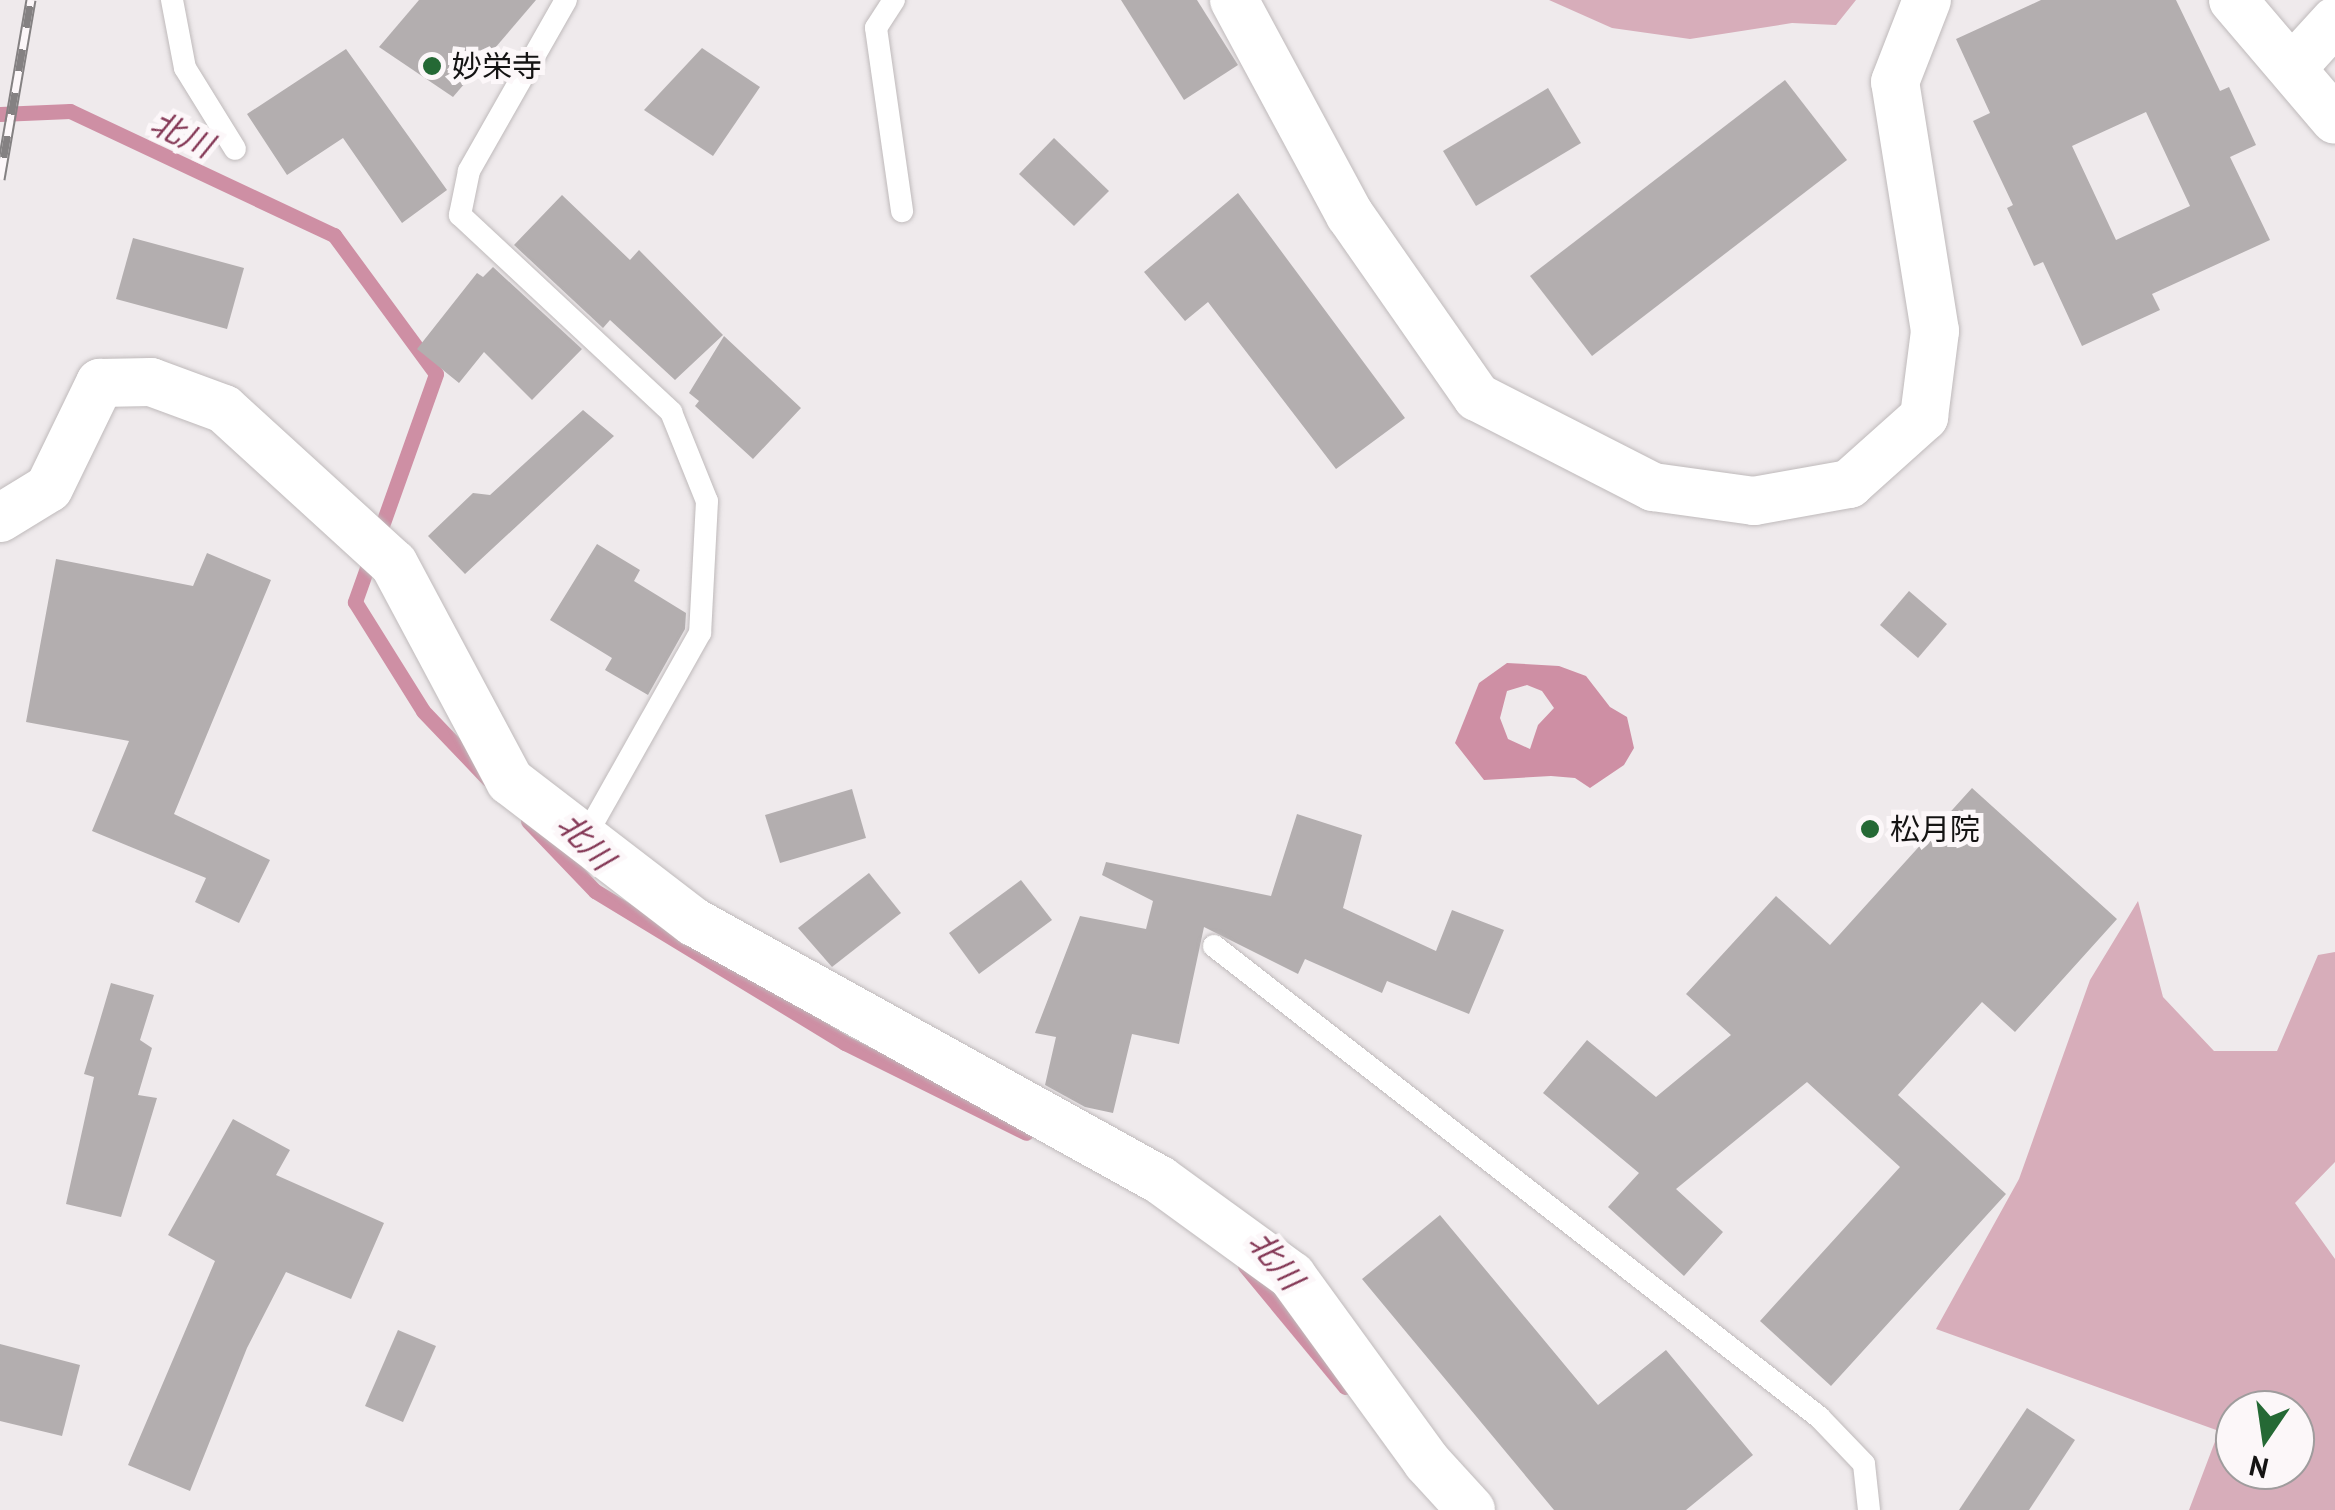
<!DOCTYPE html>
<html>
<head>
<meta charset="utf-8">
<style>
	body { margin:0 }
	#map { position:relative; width:2335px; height:1510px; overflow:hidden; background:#efeaec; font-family:"PT Sans","Noto Sans JP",sans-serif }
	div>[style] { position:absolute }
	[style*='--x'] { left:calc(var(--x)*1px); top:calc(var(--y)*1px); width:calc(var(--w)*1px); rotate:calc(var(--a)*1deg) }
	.green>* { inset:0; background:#d7adba }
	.water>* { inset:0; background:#ce8fa4 }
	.stream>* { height:15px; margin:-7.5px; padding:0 7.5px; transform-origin:7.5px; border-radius:7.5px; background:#ce8fa4 }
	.building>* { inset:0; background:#b3aeaf }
	.roads { filter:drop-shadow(0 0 2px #bfbabb) drop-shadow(0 0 2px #bfbabb) }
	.service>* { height:22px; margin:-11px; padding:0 11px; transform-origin:11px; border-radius:11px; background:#fff }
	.minor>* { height:48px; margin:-24px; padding:0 24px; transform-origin:24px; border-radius:24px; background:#fff }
	.rail>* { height:11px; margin-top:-5.5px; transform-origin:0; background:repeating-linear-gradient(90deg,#fcf7f9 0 22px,#848182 0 44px); box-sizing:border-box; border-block:2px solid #848182 }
	.dots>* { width:28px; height:28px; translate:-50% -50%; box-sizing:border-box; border:5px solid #fcf7f9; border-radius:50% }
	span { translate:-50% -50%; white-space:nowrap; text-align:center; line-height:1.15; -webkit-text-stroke:10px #fcf7f9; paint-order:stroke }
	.poi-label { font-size:30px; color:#141313 }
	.left { translate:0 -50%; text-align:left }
	.water-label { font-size:32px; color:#833654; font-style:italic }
	.north { position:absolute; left:2215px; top:1390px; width:100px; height:100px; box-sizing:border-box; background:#fcf7f9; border:2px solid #9f9c9d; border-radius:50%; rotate:193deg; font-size:28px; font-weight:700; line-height:40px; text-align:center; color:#141313 }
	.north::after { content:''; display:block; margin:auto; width:35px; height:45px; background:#256935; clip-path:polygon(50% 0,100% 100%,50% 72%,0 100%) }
</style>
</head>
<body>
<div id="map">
	<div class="green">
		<i style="clip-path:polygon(1549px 0,1856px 0,1836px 25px,1792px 23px,1690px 39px,1612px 28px)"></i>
		<i style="clip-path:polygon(evenodd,2138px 901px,2163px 997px,2214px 1051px,2277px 1051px,2318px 955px,2335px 952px,2335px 1162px,2295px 1203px,2335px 1259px,2335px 1510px,2189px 1510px,2219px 1431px,1936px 1329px,2019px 1179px,2090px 980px,2138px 901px,2295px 1410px,2295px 1470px,2235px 1470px,2235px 1410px,2295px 1410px)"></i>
	</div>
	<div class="water">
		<i style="clip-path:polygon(evenodd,1507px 663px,1559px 666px,1586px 676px,1610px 707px,1627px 717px,1634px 748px,1624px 765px,1590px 788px,1575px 778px,1551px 776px,1484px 780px,1455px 743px,1479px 683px,1507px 663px,1527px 685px,1542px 691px,1554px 708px,1538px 725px,1530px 749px,1508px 739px,1500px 718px,1507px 691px,1527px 685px)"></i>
	</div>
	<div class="stream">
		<i style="--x:0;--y:114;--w:70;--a:-2.5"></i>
		<i style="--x:70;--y:111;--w:292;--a:25.2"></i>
		<i style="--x:334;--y:235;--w:172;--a:53.7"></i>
		<i style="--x:436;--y:374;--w:242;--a:109.6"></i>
		<i style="--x:355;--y:602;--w:128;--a:58"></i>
		<i style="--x:423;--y:711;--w:94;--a:46.3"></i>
		<i style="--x:528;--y:821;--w:97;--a:46.3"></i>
		<i style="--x:595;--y:891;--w:293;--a:31.3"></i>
		<i style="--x:845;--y:1043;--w:202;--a:26.4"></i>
		<i style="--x:1245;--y:1266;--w:157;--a:50.4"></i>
	</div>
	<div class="building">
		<i style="clip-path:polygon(419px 0,536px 0,453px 97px,379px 47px)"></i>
		<i style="clip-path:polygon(1121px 0,1197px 0,1238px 65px,1184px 100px)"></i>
		<i style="clip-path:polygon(evenodd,2041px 0,2176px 0,2220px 91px,2229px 87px,2256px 145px,2230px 157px,2270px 240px,2152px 294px,2160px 310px,2082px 346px,2043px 262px,2034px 266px,2007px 208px,2013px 205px,1973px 121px,1990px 113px,1956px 39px,2041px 0,2146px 112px,2190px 206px,2116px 240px,2072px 146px,2146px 112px)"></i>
		<i style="clip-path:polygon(702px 48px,760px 87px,713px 156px,644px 110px)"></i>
		<i style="clip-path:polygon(346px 49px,447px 190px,402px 223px,343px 138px,287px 175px,247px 114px)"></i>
		<i style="clip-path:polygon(1785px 80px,1847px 160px,1592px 356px,1530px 276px)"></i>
		<i style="clip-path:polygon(1548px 88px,1581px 143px,1476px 206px,1443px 151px)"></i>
		<i style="clip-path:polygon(1054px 138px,1109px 191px,1074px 226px,1019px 174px)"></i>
		<i style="clip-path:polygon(1238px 193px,1405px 418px,1336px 469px,1208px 302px,1185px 321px,1144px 272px)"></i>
		<i style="clip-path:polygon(562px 195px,630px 260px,639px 250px,723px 335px,675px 380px,610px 320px,603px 328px,514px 245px)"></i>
		<i style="clip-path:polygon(133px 238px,244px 268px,227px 329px,116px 299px)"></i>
		<i style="clip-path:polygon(493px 267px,582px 349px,532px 400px,484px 352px,459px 383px,417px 349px,477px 273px,483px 277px)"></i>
		<i style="clip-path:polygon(724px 336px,801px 408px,753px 459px,695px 406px,699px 401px,689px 393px)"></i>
		<i style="clip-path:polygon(583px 410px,614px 436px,465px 574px,428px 536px,473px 493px,490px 495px)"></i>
		<i style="clip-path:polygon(597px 544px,640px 570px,634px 581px,686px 613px,685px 629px,648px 695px,605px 670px,612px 658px,550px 620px)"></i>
		<i style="clip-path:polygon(207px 553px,271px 580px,174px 814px,270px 860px,239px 923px,195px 902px,206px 878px,92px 831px,129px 741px,26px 722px,56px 559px,193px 586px)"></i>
		<i style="clip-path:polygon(1909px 591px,1947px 624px,1918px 658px,1880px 625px)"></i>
		<i style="clip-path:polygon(1972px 788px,2117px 919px,2015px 1032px,1982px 1002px,1898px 1095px,2006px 1194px,1831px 1386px,1760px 1321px,1900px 1167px,1807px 1082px,1676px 1189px,1723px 1232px,1684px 1276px,1608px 1207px,1639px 1173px,1543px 1093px,1587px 1040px,1656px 1097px,1731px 1035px,1686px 994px,1776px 896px,1830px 945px)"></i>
		<i style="clip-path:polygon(852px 789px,866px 838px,780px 863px,765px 815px)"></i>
		<i style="clip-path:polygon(1297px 814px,1362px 835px,1343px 908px,1436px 951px,1452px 910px,1504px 930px,1469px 1014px,1387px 981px,1382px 993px,1305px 959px,1298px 974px,1204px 927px,1179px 1044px,1132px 1034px,1113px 1113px,1085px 1107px,1045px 1085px,1056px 1037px,1035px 1033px,1080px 916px,1146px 929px,1153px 901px,1102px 875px,1106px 862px,1271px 896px)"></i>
		<i style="clip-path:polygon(869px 873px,901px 913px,832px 967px,798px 928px)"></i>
		<i style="clip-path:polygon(1021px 880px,1052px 920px,979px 974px,949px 933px)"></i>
		<i style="clip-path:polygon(111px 983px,154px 995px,140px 1040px,152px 1048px,138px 1095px,157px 1098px,121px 1217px,66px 1204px,94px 1077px,84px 1074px)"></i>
		<i style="clip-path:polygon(233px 1119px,290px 1150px,276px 1175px,384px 1223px,351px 1299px,286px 1272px,247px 1348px,190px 1491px,128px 1465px,215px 1261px,168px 1235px)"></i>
		<i style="clip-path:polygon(1440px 1215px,1598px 1405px,1666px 1350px,1753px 1455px,1686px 1510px,1554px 1510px,1362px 1279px)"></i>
		<i style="clip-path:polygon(398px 1330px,436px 1346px,403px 1422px,365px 1406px)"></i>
		<i style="clip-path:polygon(0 1344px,80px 1365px,62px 1436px,0 1421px)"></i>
		<i style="clip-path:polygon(2027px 1408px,2075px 1440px,2029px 1510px,1959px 1510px)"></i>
	</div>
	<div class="roads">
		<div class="service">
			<i style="--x:172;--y:0;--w:69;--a:79.2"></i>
			<i style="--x:185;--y:68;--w:95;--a:58.3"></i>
			<i style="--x:566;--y:0;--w:197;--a:119.6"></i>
			<i style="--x:469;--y:171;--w:45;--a:101.6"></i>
			<i style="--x:460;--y:215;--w:289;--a:43"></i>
			<i style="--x:671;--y:412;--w:96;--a:68"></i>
			<i style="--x:707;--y:501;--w:132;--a:93"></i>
			<i style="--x:700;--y:633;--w:236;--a:119.4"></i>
			<i style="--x:894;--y:0;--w:33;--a:123"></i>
			<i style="--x:876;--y:28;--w:185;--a:81.9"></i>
			<i style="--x:1214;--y:946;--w:767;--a:37.9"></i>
			<i style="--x:1819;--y:1417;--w:65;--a:46.2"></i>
			<i style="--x:1864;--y:1464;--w:46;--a:83.8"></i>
		</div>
		<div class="minor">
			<i style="--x:1234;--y:0;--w:244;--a:61.7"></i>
			<i style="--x:1350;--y:215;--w:222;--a:55.1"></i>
			<i style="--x:1477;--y:397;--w:198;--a:27.1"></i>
			<i style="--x:1653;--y:487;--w:102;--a:7.9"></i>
			<i style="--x:1754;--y:501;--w:97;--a:-10.1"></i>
			<i style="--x:1849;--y:484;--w:101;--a:-41.8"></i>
			<i style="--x:1924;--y:417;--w:87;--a:-82.7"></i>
			<i style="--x:1935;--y:331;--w:252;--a:-99.1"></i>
			<i style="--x:1895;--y:82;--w:88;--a:-68.7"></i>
			<i style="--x:2233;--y:0;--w:157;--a:49.6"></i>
			<i style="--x:2294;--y:66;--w:61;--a:-47.7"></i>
			<i style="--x:0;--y:518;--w:57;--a:-31.5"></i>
			<i style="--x:49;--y:488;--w:117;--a:-64.1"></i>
			<i style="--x:100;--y:383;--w:51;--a:-1.1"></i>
			<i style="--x:151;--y:382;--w:78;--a:20.3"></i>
			<i style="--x:224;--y:409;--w:230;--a:42.4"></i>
			<i style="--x:394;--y:564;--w:246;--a:61.9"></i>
			<i style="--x:510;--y:781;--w:232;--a:37.5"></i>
			<i style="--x:694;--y:922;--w:533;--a:28.97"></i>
			<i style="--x:1160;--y:1180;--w:163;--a:36"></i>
			<i style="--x:1292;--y:1276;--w:230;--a:54"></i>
			<i style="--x:1427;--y:1462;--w:65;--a:47.5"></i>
		</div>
	</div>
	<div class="rail">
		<i style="--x:0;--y:179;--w:182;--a:-80.2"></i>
	</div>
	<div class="dots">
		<i style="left:432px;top:66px;background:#256935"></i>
		<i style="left:1870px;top:829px;background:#256935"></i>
	</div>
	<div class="poi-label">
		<span class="left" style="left:452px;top:66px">妙栄寺</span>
		<span class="left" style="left:1890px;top:829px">松月院</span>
	</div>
	<div class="water-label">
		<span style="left:182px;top:134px;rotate:25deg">北川</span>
		<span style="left:586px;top:841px;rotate:46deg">北川</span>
		<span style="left:1276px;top:1260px;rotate:51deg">北川</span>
	</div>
	<div class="north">N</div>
</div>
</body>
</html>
